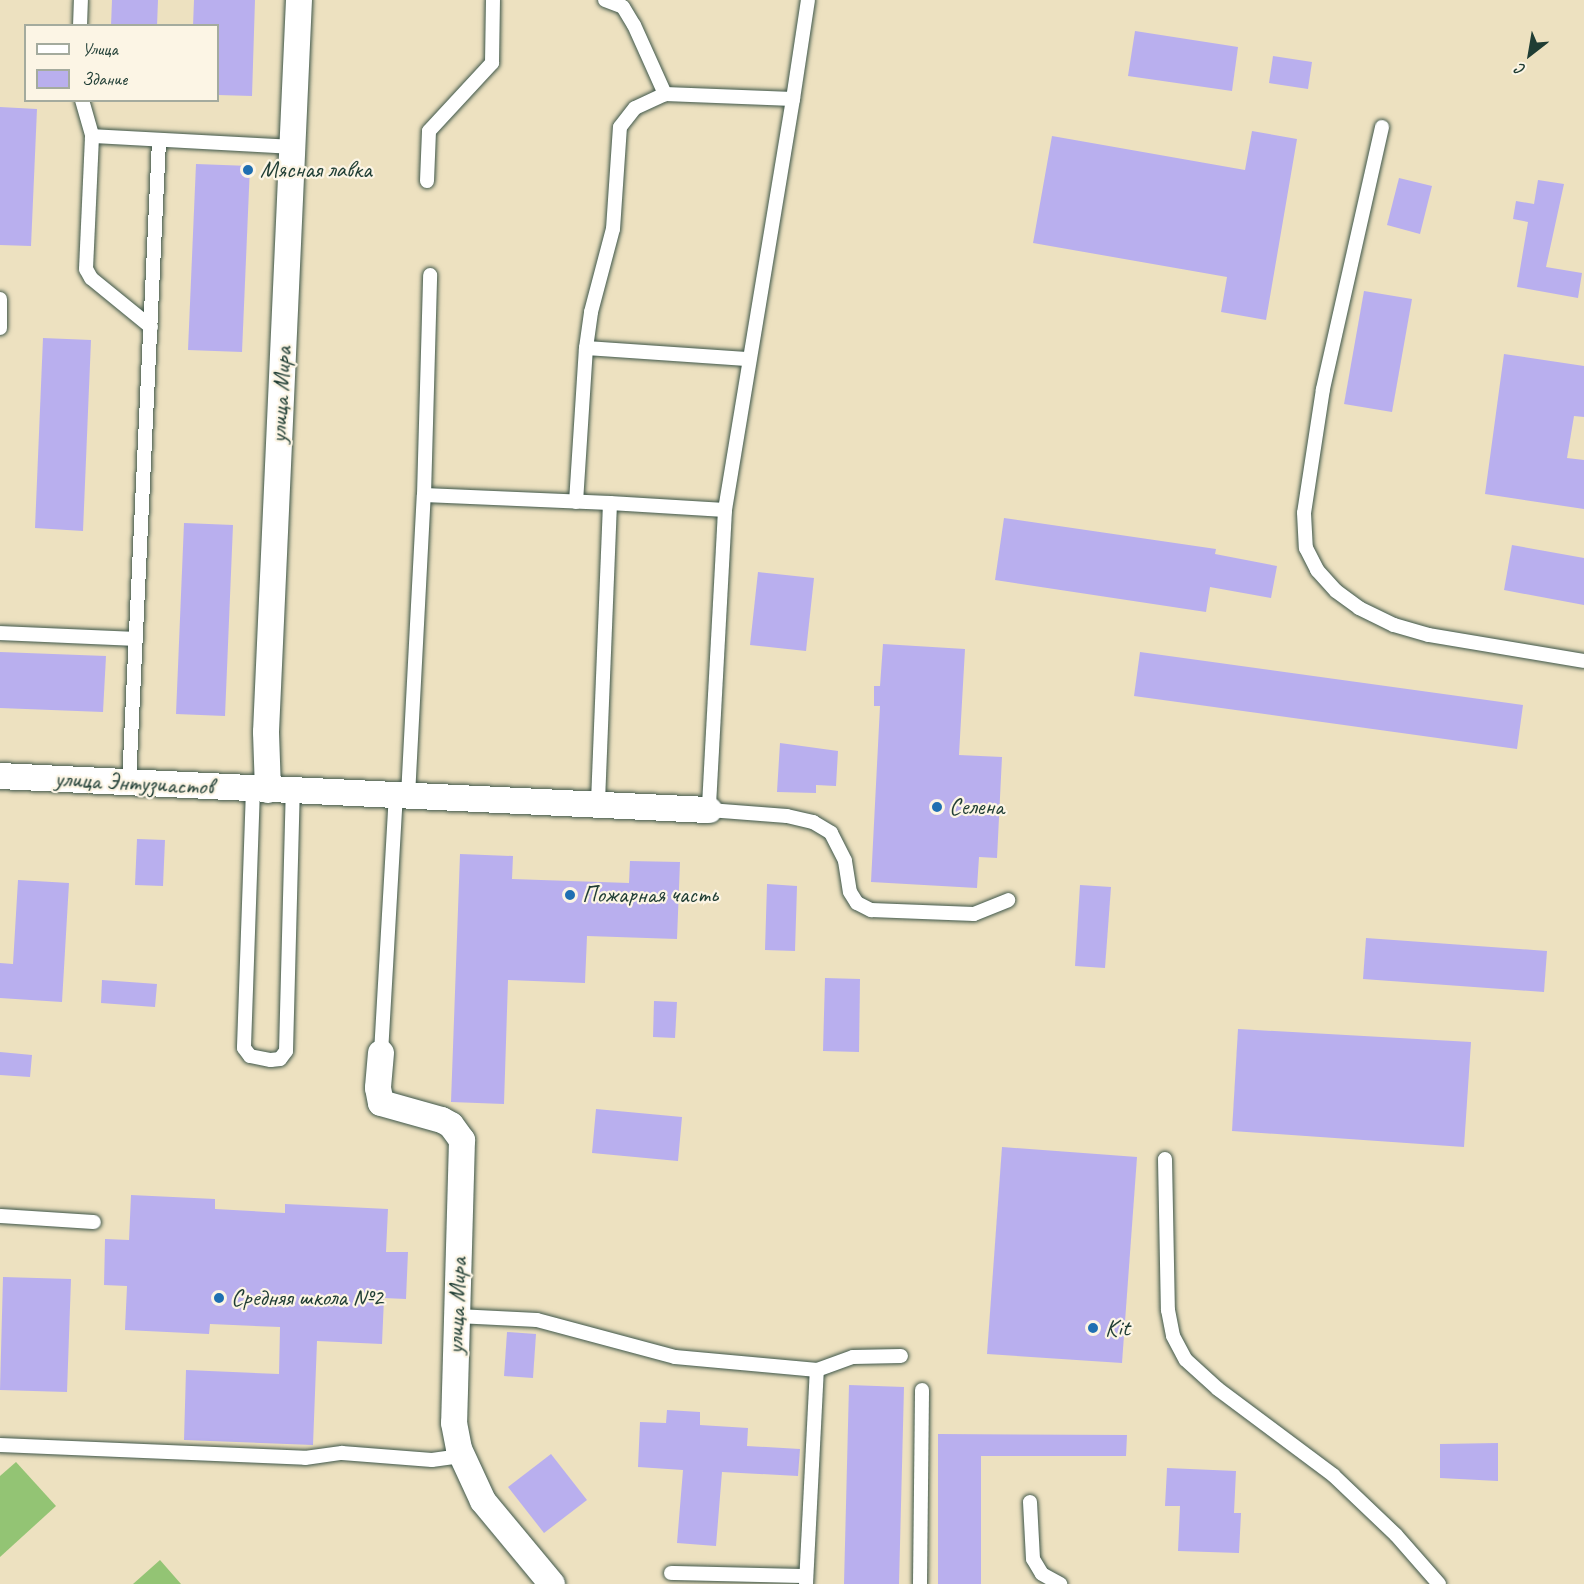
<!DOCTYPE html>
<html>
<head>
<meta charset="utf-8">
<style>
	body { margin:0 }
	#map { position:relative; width:1584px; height:1584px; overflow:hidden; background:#ede1c0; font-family:Caveat,sans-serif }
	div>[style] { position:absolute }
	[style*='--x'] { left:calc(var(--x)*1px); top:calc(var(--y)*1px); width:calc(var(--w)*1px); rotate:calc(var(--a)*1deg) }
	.green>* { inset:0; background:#93c474 }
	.building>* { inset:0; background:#b9afee }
	.roads { filter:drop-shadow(0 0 2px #3e5649) drop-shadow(0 0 2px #3e5649) }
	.lane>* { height:14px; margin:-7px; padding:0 7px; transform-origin:7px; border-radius:7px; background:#fff }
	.street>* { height:26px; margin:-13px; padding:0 13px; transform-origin:13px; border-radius:13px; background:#fff }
	.dots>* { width:16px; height:16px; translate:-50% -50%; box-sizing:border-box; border:3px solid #fcf5e5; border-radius:50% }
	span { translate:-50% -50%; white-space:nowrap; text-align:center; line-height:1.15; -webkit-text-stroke:4.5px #fcf5e5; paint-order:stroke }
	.poi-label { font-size:24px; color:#1f3d34 }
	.left { translate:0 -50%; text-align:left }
	.street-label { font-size:24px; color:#1f3d34 }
	.legend { position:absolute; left:24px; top:24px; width:195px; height:78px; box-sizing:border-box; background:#fcf5e5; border:2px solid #a4ab9e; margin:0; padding:8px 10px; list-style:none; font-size:18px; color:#1f3d34 }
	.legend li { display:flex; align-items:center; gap:12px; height:30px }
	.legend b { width:30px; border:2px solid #a4ab9e }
	.north { position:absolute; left:1500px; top:24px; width:60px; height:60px; -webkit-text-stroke:4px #fcf5e5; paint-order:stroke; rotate:211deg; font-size:16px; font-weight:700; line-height:24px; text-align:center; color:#1f3d34 }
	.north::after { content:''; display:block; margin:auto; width:21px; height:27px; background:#1f3d34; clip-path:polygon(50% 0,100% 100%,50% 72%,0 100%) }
</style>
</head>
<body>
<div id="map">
	<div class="green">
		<i style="clip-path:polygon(16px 1462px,56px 1506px,0 1557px,0 1476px)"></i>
		<i style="clip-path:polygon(160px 1560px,181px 1584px,133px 1584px)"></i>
	</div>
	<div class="building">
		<i style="clip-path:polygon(112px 0,158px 0,157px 26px,111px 26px)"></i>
		<i style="clip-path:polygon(194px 0,255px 0,252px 96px,218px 95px,218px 26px,193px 26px)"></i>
		<i style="clip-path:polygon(1135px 31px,1238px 47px,1232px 91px,1128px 76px)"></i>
		<i style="clip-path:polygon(1273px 56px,1312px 62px,1308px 89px,1269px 83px)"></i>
		<i style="clip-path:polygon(0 107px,37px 109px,31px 246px,0 245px)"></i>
		<i style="clip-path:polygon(1252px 131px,1297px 139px,1266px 320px,1221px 312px,1227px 277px,1033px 243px,1052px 136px,1245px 170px)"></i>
		<i style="clip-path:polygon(196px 164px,250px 166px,242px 352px,188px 350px)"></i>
		<i style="clip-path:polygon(1399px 178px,1432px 186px,1420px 234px,1387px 225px)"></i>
		<i style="clip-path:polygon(1538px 180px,1564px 184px,1546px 267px,1582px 273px,1578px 298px,1517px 287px,1528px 222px,1513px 219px,1516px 201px,1534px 204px)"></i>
		<i style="clip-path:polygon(1364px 291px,1412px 299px,1392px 412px,1344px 404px)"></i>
		<i style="clip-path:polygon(43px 338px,91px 340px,83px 531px,35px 528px)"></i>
		<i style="clip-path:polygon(1504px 354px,1584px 366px,1584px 417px,1574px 416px,1567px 458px,1584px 460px,1584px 509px,1485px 494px)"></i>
		<i style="clip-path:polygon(1004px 518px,1216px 549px,1215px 554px,1277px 566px,1271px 598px,1210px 587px,1206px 612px,995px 580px)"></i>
		<i style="clip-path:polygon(184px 523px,233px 525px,225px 716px,176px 714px)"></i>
		<i style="clip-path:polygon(1512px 545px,1584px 558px,1584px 605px,1504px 590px)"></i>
		<i style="clip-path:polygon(758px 572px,814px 578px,806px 651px,750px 645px)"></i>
		<i style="clip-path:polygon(883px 644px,965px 649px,959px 755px,1002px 757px,997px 858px,979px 857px,977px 888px,871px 882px,880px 706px,874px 706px,874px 686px,880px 686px)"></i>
		<i style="clip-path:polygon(0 652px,106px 656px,103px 712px,0 708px)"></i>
		<i style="clip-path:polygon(1140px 652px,1523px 705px,1517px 749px,1134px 696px)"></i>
		<i style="clip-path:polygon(780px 743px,838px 751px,836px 786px,816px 785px,816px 793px,777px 792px)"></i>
		<i style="clip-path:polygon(137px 839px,165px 840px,163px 886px,135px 885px)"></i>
		<i style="clip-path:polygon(460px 854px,513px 856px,512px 879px,629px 883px,630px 861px,680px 862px,677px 939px,587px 936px,585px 983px,508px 980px,504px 1104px,451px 1102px)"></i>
		<i style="clip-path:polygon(18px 880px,69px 883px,62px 1002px,0 998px,0 963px,13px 964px)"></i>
		<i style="clip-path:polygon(767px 884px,797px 886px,795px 951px,765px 950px)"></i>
		<i style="clip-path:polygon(1080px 885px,1111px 887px,1105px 968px,1075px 966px)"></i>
		<i style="clip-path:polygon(1366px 938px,1547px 951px,1544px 992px,1363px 979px)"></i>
		<i style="clip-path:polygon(825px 978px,860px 979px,859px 1052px,823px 1051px)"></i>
		<i style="clip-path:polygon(102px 980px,157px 984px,155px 1007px,101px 1003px)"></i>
		<i style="clip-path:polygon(654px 1001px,677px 1002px,675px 1038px,653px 1037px)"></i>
		<i style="clip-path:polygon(1238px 1029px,1471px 1042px,1464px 1147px,1232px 1131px)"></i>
		<i style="clip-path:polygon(0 1052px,32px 1055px,30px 1077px,0 1075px)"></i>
		<i style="clip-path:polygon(596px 1109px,682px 1117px,678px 1161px,592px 1153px)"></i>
		<i style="clip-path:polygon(1002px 1147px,1137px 1157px,1122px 1363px,987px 1354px)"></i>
		<i style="clip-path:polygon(131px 1195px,215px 1199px,215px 1209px,285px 1213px,285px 1204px,388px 1209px,386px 1252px,408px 1252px,406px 1299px,384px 1298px,382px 1344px,317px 1341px,313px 1445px,184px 1440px,186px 1370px,279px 1374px,280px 1327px,210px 1324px,209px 1334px,125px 1330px,127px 1286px,104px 1285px,105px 1239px,129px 1240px)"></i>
		<i style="clip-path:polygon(3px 1277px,71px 1279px,67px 1392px,0 1390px)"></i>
		<i style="clip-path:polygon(507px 1332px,536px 1334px,533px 1378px,504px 1376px)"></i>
		<i style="clip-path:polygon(849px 1385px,904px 1387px,899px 1584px,844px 1584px)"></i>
		<i style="clip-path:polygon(667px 1410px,700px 1412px,700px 1425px,748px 1428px,747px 1446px,800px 1449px,798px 1476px,722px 1472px,716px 1546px,677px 1543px,683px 1470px,638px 1467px,640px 1422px,666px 1423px)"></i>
		<i style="clip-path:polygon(938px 1434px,1127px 1435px,1126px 1456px,981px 1456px,981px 1584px,938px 1584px)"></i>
		<i style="clip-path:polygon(1498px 1443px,1498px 1481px,1440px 1478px,1440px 1444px)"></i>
		<i style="clip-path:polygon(551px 1454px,587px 1500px,544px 1533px,508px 1487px)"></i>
		<i style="clip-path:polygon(1167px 1468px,1236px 1471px,1234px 1513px,1241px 1513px,1239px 1553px,1178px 1551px,1180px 1506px,1165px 1506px)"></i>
	</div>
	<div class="roads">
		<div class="lane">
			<i style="--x:605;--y:0;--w:19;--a:21"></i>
			<i style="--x:623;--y:7;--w:21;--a:59"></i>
			<i style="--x:634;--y:25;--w:76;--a:65.8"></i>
			<i style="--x:80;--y:26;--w:26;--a:-88"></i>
			<i style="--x:793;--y:99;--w:100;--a:-81.4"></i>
			<i style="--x:82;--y:100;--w:37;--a:74"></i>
			<i style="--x:1382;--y:127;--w:269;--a:102.7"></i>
			<i style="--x:1323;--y:389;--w:125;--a:98.7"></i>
			<i style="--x:1304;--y:513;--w:35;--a:87"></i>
			<i style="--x:1306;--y:548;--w:25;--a:63"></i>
			<i style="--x:1317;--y:570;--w:28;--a:48"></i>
			<i style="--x:1336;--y:591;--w:29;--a:36"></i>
			<i style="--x:1359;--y:608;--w:39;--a:26"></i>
			<i style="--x:1394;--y:625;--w:36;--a:16"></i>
			<i style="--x:1429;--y:635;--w:157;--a:9.5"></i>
			<i style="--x:427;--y:181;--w:50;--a:-87.7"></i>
			<i style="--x:429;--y:131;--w:93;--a:-47.2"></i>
			<i style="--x:492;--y:63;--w:63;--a:-89.1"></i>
			<i style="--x:0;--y:299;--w:29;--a:90"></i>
			<i style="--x:151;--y:327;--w:77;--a:-140.8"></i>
			<i style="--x:91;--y:278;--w:10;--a:-119"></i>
			<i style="--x:86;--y:269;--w:133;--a:-87.4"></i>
			<i style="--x:92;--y:136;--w:200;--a:3.1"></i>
			<i style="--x:586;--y:348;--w:161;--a:3.9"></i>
			<i style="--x:424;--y:495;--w:220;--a:-88.4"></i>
			<i style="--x:576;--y:502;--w:154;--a:-86.3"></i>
			<i style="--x:586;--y:348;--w:36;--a:-82"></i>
			<i style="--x:591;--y:312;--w:86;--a:-75.2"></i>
			<i style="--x:613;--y:229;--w:102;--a:-86.1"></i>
			<i style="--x:620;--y:127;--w:24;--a:-52"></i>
			<i style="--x:635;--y:108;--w:33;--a:-25"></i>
			<i style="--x:665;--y:94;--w:128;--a:2.2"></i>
			<i style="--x:793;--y:99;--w:417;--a:99.4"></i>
			<i style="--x:725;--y:510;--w:300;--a:93.1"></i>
			<i style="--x:709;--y:810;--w:78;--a:4.4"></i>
			<i style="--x:787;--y:816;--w:27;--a:13"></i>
			<i style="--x:813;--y:822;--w:21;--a:31"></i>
			<i style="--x:831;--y:833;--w:31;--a:63"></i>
			<i style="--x:845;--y:861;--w:31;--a:81"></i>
			<i style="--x:850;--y:892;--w:13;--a:58"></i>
			<i style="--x:857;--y:903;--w:16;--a:27"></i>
			<i style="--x:871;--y:910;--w:103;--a:2.2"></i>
			<i style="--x:974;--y:914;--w:37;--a:-22"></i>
			<i style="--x:610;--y:503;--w:115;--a:3.5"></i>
			<i style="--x:0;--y:633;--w:136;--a:2.5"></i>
			<i style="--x:129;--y:782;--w:643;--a:-87.32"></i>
			<i style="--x:253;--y:789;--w:259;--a:92"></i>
			<i style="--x:244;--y:1048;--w:10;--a:53"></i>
			<i style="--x:250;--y:1056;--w:21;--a:11"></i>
			<i style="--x:271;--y:1060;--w:9;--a:-6"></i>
			<i style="--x:280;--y:1059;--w:10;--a:-53"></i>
			<i style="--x:286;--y:1051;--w:260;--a:-88.5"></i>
			<i style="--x:408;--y:796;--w:301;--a:-87"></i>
			<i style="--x:424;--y:495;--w:186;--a:2.5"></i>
			<i style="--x:610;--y:503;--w:302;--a:92.3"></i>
			<i style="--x:381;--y:1053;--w:257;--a:-86.7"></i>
			<i style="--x:1165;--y:1159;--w:151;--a:88.9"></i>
			<i style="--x:1168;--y:1310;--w:26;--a:79"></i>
			<i style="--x:1173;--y:1336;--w:27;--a:62"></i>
			<i style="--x:1186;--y:1360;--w:43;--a:42.2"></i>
			<i style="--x:1218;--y:1389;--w:144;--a:36.8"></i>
			<i style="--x:1333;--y:1475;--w:87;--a:43.6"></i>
			<i style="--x:1396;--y:1535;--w:65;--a:48.7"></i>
			<i style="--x:0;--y:1216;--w:94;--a:3.7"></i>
			<i style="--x:457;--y:1316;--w:80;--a:2.9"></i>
			<i style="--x:537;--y:1320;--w:143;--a:15"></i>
			<i style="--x:675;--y:1357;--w:143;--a:5.2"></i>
			<i style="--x:817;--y:1370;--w:38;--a:-20"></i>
			<i style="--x:853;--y:1357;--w:48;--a:-1.2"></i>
			<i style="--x:0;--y:1445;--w:305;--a:2.4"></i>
			<i style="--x:305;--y:1458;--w:37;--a:-8"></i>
			<i style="--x:342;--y:1453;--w:90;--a:4.4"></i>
			<i style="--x:432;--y:1460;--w:29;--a:-8"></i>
			<i style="--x:1030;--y:1502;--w:57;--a:87"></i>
			<i style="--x:1033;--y:1559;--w:17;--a:59"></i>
			<i style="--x:1042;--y:1574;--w:21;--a:29"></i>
			<i style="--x:671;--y:1573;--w:135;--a:1.3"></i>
			<i style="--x:806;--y:1584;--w:214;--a:-87.1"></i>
			<i style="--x:920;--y:1584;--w:194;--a:-89.4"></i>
		</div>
		<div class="street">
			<i style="--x:0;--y:776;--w:710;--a:2.75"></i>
			<i style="--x:268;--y:790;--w:58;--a:-92"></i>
			<i style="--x:266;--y:732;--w:733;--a:-87.42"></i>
			<i style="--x:381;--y:1053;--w:35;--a:95"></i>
			<i style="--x:378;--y:1088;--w:15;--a:79"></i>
			<i style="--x:381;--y:1103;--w:63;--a:15.6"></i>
			<i style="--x:442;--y:1120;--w:10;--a:29"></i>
			<i style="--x:451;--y:1125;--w:19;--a:54"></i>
			<i style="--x:462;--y:1140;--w:283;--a:91.6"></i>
			<i style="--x:454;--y:1423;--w:26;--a:79"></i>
			<i style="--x:459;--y:1449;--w:57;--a:65.2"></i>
			<i style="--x:483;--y:1501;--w:108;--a:50.3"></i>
		</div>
	</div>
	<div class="dots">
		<i style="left:248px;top:170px;background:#1f6fb2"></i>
		<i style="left:937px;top:807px;background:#1f6fb2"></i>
		<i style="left:570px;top:895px;background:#1f6fb2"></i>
		<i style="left:219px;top:1298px;background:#1f6fb2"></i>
		<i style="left:1093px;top:1328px;background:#1f6fb2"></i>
	</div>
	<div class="poi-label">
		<span class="left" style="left:260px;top:170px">Мясная лавка</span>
		<span class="left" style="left:949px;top:807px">Селена</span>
		<span class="left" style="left:582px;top:895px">Пожарная часть</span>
		<span class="left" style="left:231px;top:1298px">Средняя школа №2</span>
		<span class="left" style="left:1105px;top:1328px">Kit</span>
	</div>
	<div class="street-label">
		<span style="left:281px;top:395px;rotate:-87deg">улица Мира</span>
		<span style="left:134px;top:783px;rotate:3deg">улица Энтузиастов</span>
		<span style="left:457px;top:1306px;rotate:-88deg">улица Мира</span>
	</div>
	<ul class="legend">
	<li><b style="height:8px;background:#fff"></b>Улица</li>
	<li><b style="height:16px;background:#b9afee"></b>Здание</li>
	</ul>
	<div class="north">С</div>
</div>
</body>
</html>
